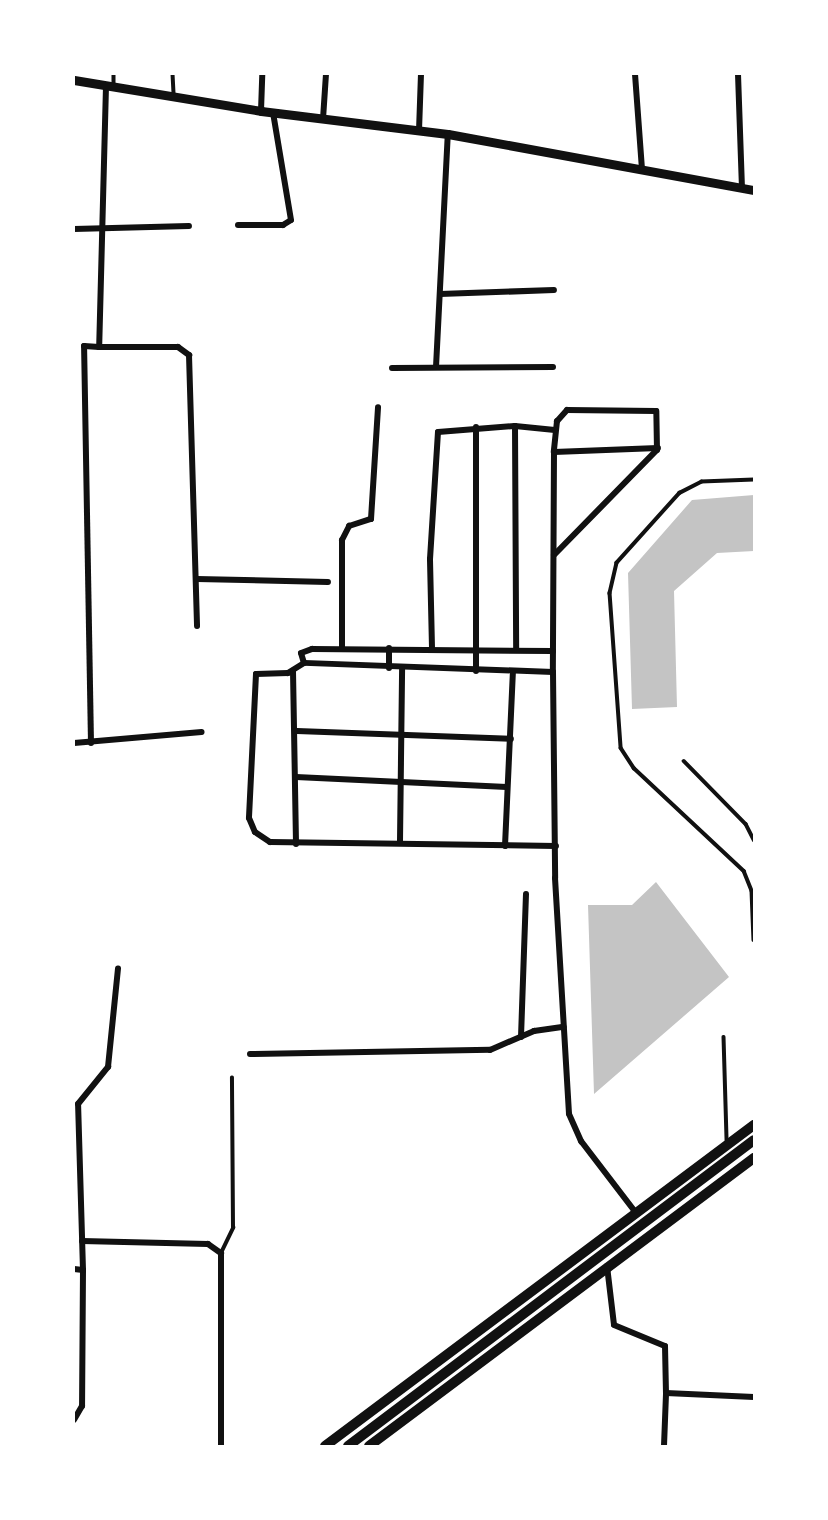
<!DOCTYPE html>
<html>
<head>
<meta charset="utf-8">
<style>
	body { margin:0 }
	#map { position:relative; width:828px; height:1520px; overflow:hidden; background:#fff; font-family:Helvetica,sans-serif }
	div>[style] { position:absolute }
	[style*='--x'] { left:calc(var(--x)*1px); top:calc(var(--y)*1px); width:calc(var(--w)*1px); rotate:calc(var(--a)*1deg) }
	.building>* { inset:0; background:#c4c4c4 }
	.service>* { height:3.5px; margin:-1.75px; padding:0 1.75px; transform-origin:1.75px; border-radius:1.75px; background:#111 }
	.minor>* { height:6px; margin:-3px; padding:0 3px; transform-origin:3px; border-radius:3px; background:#111 }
	.secondary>* { height:9px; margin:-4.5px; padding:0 4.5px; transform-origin:4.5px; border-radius:4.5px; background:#111 }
	.trunk>* { height:10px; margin:-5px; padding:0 5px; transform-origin:5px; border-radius:5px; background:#111 }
	span { translate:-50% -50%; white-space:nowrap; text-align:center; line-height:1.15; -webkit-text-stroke:6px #fff; paint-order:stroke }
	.frame { position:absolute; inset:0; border:75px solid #fff; pointer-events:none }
</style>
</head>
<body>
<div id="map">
	<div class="building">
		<i style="clip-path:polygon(754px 495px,754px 551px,717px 553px,674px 591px,677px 707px,632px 709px,628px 573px,692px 500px)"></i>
		<i style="clip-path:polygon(656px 882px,729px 977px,594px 1094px,588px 905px,632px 905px)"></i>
	</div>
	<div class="service">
		<i style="--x:114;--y:74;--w:11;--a:90"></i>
		<i style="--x:173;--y:74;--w:22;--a:87"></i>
		<i style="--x:754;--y:480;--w:52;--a:177.8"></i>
		<i style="--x:702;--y:482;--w:25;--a:153"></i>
		<i style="--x:680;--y:493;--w:94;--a:132"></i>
		<i style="--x:617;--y:563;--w:31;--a:103"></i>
		<i style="--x:610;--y:593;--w:155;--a:85.9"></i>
		<i style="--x:621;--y:748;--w:24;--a:57"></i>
		<i style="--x:634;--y:768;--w:151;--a:43.1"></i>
		<i style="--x:744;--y:871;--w:22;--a:68"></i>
		<i style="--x:752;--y:891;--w:49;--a:87.7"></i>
		<i style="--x:684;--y:761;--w:88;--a:45.5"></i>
		<i style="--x:746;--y:824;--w:18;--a:63"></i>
		<i style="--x:724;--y:1037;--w:103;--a:88.3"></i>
		<i style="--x:221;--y:1253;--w:28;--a:-64"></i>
		<i style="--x:233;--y:1228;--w:150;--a:-90.4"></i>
	</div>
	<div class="minor">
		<i style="--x:635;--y:74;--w:96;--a:85.8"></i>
		<i style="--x:738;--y:74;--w:114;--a:88"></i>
		<i style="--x:106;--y:86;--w:261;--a:91.5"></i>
		<i style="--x:99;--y:347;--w:79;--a:0"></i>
		<i style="--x:178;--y:347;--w:14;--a:36"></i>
		<i style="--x:189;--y:355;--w:271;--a:88.3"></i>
		<i style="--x:261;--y:111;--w:37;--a:-88"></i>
		<i style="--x:323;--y:119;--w:45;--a:-86.2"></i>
		<i style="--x:419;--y:131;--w:57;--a:-88"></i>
		<i style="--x:238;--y:225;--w:45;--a:0"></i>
		<i style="--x:283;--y:225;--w:9;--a:-32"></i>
		<i style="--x:291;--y:220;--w:109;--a:-99.5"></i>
		<i style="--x:74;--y:229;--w:115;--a:-1.5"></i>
		<i style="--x:440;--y:294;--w:114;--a:-2"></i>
		<i style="--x:436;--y:367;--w:233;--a:-87.1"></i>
		<i style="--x:392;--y:368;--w:161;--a:-0.4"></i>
		<i style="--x:515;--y:426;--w:224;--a:89.7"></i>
		<i style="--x:554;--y:452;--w:104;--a:-2.2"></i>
		<i style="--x:554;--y:555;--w:147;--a:-45.6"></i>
		<i style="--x:657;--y:450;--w:39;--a:-91"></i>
		<i style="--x:656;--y:411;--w:89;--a:-179.4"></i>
		<i style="--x:567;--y:410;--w:15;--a:132"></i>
		<i style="--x:557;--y:421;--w:31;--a:96"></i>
		<i style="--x:554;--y:452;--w:220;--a:90.3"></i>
		<i style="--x:553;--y:672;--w:206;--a:89.4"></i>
		<i style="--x:555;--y:878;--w:236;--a:86.6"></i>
		<i style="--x:569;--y:1114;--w:30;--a:66"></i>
		<i style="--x:581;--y:1141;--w:91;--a:52.6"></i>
		<i style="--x:197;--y:579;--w:131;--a:1.3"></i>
		<i style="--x:342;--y:648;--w:108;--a:-90"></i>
		<i style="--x:342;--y:540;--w:16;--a:-63"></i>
		<i style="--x:349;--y:526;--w:23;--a:-18"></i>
		<i style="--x:371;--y:519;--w:112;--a:-86.4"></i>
		<i style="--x:389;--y:648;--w:20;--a:90"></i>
		<i style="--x:432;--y:648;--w:89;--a:-91.3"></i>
		<i style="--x:430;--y:559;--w:127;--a:-86.4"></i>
		<i style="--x:438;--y:432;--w:77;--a:-4.5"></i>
		<i style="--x:515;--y:426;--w:40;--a:5.7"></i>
		<i style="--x:304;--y:663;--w:10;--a:-107"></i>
		<i style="--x:301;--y:653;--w:12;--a:-20"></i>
		<i style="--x:312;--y:649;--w:241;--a:0.5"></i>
		<i style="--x:293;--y:671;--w:173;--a:89"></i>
		<i style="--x:476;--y:671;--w:244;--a:-90"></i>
		<i style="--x:553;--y:672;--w:249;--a:-177.9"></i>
		<i style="--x:304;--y:663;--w:19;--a:148"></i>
		<i style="--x:288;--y:673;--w:32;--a:178"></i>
		<i style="--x:256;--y:674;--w:144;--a:92.8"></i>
		<i style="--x:249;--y:818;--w:15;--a:67"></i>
		<i style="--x:255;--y:832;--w:18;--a:34"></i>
		<i style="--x:270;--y:842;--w:286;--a:0.8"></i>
		<i style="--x:297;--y:731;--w:214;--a:2.1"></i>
		<i style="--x:74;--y:743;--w:128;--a:-4.9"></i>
		<i style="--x:91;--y:743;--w:397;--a:-91"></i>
		<i style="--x:84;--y:346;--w:15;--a:4"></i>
		<i style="--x:296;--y:777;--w:211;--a:2.7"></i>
		<i style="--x:400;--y:841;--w:172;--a:-89.3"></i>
		<i style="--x:505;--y:846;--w:174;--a:-87.4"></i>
		<i style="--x:521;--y:1037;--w:143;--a:-88"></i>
		<i style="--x:250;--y:1054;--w:240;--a:-1"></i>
		<i style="--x:490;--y:1050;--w:48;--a:-23.4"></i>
		<i style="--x:534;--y:1031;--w:30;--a:-8"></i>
		<i style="--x:82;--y:1241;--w:126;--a:1.4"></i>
		<i style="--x:208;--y:1244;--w:16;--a:35"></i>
		<i style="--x:221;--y:1253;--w:193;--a:90"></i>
		<i style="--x:607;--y:1266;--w:59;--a:83.2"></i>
		<i style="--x:614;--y:1325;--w:55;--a:22.4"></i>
		<i style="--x:665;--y:1346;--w:47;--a:88.8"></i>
		<i style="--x:74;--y:1269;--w:9;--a:6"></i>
		<i style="--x:83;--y:1270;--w:136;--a:90.4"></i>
		<i style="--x:82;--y:1406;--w:16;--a:120"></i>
		<i style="--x:83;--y:1270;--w:166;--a:-91.7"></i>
		<i style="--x:78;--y:1104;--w:48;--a:-51"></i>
		<i style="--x:108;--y:1067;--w:99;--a:-84.2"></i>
		<i style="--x:664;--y:1446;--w:53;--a:-87.8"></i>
		<i style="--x:666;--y:1393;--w:88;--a:2.6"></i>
	</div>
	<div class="secondary">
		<i style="--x:74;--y:80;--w:190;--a:9.4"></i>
		<i style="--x:261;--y:111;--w:188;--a:7"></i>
		<i style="--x:448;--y:134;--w:311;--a:10.4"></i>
	</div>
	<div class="trunk">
		<i style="--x:325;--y:1446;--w:536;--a:-36.81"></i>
		<i style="--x:348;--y:1446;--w:508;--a:-37.01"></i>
		<i style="--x:369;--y:1446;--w:481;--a:-36.8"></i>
	</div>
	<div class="frame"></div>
</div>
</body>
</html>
